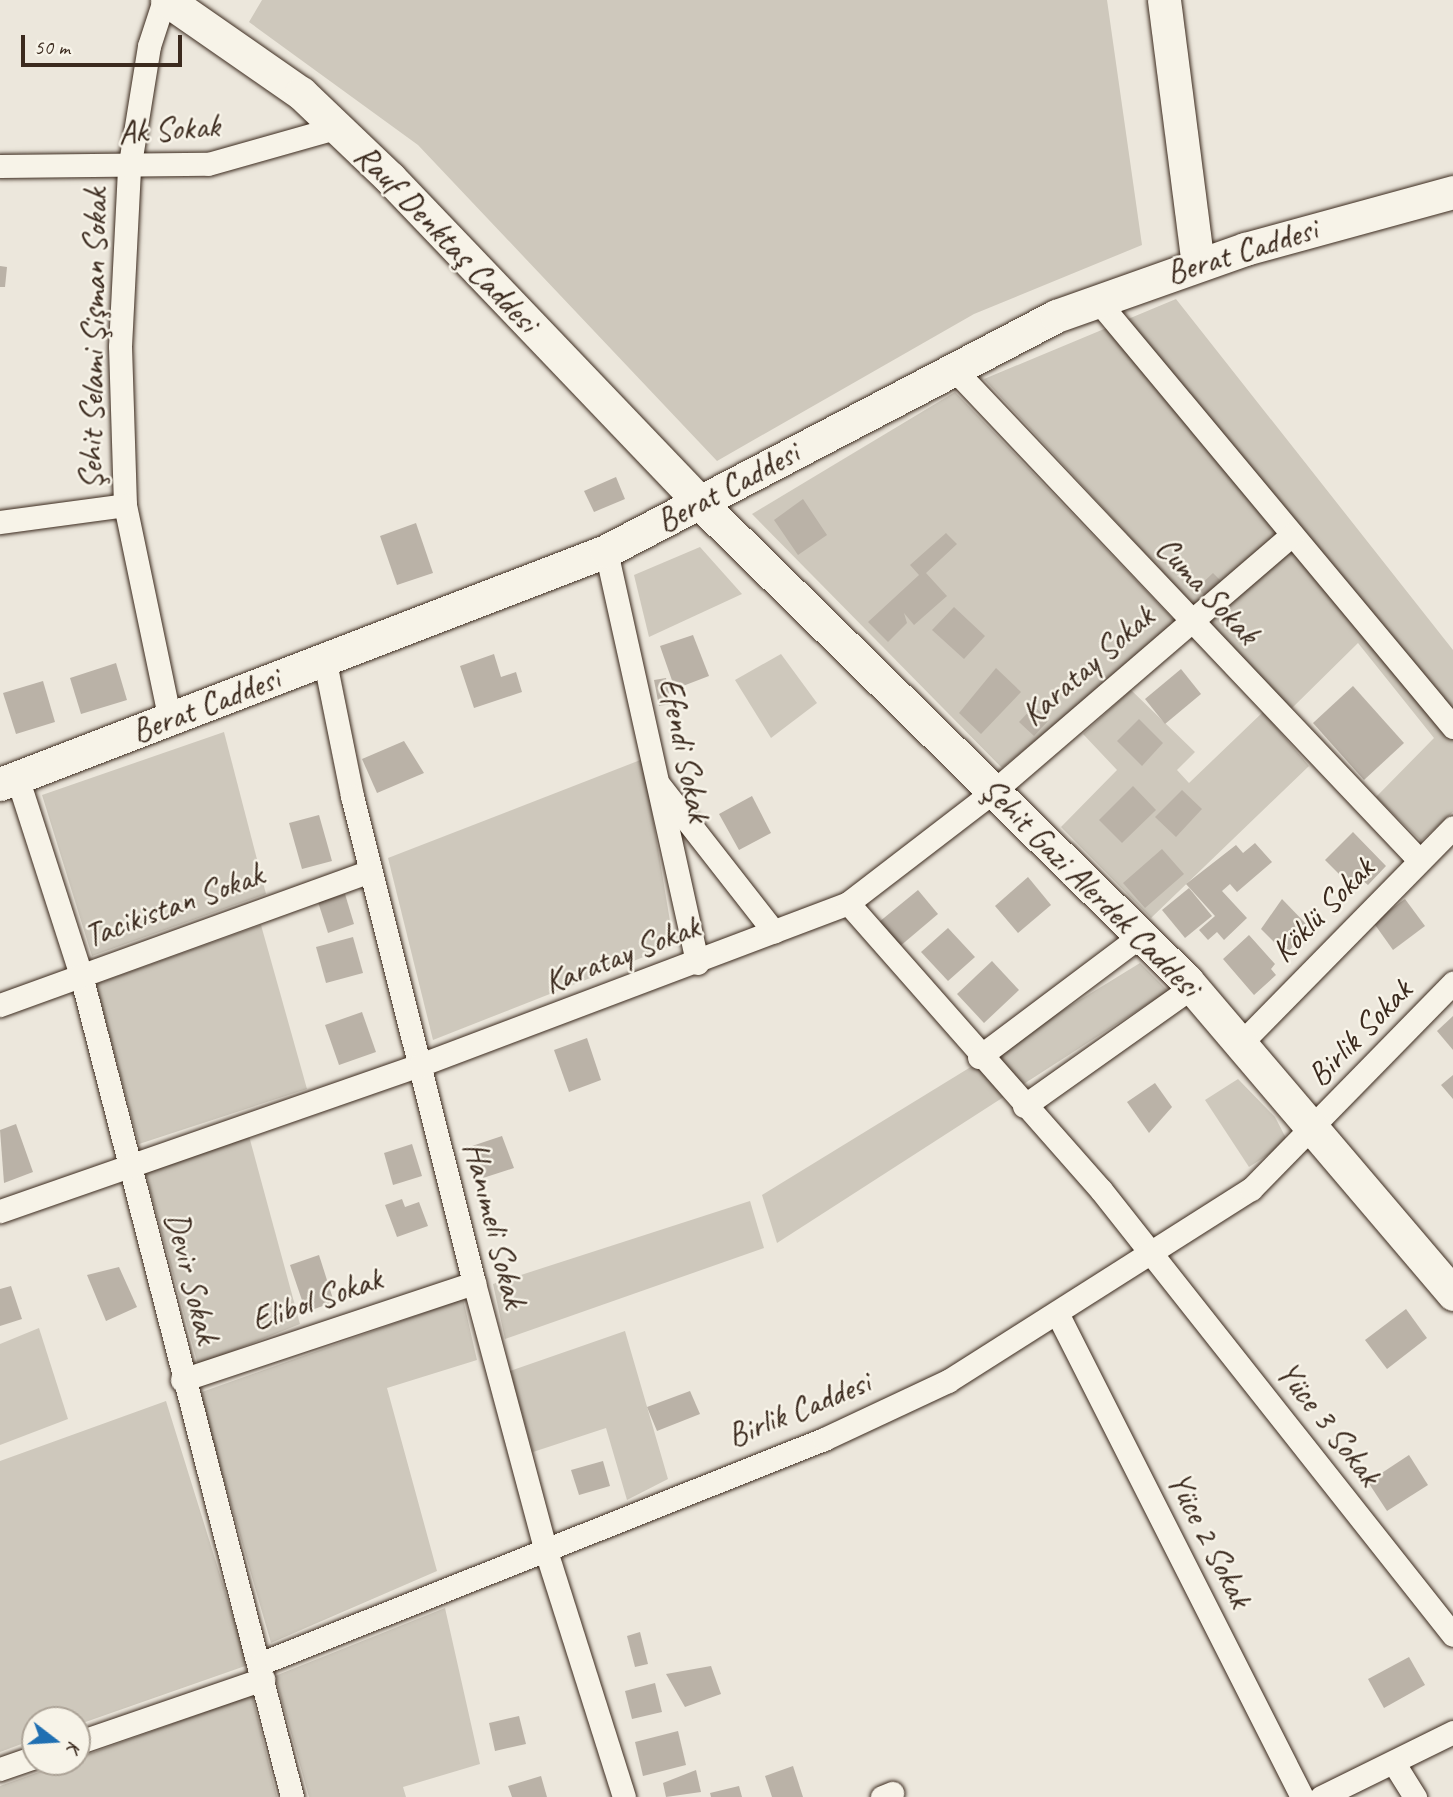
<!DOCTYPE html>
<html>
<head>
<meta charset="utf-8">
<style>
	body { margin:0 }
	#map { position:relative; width:1453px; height:1797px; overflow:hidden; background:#ece7dc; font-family:Caveat,sans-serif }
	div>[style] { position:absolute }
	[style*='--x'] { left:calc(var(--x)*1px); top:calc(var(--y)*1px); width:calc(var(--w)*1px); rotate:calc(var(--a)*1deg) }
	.green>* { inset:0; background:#cec8bc }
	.building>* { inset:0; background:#bab2a7 }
	.roads { filter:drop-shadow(0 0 2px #3b2a1e) drop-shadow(0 0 2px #3b2a1e) }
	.street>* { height:23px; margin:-11.5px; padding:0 11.5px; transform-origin:11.5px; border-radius:11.5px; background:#f7f3e8 }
	.secondary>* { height:33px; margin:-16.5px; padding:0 16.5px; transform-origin:16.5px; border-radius:16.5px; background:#f7f3e8 }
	span { translate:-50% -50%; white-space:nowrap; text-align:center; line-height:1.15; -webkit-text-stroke:5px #f7f3e8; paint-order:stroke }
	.street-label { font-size:33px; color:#3b2a1e }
	.north { position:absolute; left:21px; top:1706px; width:70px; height:70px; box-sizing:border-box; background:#f7f3e8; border:2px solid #aca397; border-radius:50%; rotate:107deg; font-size:19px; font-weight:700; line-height:28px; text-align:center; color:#3b2a1e }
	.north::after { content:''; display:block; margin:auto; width:24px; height:32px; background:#1f6fb2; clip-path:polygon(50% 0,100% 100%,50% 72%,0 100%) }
	.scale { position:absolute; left:21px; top:35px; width:161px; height:32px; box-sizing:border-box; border:4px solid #3b2a1e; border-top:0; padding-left:9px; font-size:21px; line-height:24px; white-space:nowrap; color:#3b2a1e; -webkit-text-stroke:5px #f7f3e8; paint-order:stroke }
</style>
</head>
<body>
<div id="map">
	<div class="green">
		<i style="clip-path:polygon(262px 0,1107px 0,1142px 245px,974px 314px,717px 461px,418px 145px,249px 22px)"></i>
		<i style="clip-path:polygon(1176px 299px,1453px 650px,1453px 812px,1421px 841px,1376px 797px,1434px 738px,1358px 643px,1290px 710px,984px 379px)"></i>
		<i style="clip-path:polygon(955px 392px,1177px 623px,1002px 768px,752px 514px)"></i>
		<i style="clip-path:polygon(700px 547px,742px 594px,649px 637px,634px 575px)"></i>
		<i style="clip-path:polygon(781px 654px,817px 703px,771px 738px,735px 680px)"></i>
		<i style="clip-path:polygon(1131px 690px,1195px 752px,1177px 770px,1189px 783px,1263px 712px,1309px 766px,1151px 918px,1061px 827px,1117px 770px,1083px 734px)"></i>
		<i style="clip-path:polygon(224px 732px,266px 894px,92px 956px,42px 795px)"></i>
		<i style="clip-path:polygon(643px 759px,674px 945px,433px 1040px,388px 858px)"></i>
		<i style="clip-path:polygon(261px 925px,307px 1089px,139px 1144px,96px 984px)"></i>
		<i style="clip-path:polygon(1140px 963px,1168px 991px,777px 1243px,762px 1195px)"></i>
		<i style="clip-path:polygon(1238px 1079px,1275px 1117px,1288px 1142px,1249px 1167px,1205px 1100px)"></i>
		<i style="clip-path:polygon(249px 1136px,300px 1324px,198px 1365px,144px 1168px)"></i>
		<i style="clip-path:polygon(750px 1201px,764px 1248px,505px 1339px,493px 1284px)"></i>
		<i style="clip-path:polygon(463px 1299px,477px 1360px,387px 1388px,437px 1571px,271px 1643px,199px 1393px)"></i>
		<i style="clip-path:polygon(39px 1328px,68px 1419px,0 1445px,0 1344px)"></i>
		<i style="clip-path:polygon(625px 1331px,668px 1479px,627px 1500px,606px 1428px,533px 1452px,510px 1371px)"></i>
		<i style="clip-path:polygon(166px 1401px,248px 1665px,77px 1725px,35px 1720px,35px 1739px,0 1752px,0 1461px)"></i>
		<i style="clip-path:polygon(445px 1608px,480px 1764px,403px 1787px,406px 1797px,309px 1797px,275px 1676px)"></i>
		<i style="clip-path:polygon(252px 1695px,277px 1797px,0 1797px,0 1786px)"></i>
	</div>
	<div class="building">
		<i style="clip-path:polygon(0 266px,7px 267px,5px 287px,0 287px)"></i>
		<i style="clip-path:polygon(616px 477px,625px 499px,594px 512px,584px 491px)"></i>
		<i style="clip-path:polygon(803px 499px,827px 535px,798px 555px,774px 520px)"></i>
		<i style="clip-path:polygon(416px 523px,433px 573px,397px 585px,380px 536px)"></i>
		<i style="clip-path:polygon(946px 533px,957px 544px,926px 573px,947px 596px,914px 625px,904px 613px,907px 623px,888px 642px,868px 622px,919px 575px,910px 565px)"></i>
		<i style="clip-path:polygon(1213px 573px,1225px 585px,1209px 600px,1197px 588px)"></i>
		<i style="clip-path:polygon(954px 607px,985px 636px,964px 659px,932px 630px)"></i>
		<i style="clip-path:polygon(693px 635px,709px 676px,675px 689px,660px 646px)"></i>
		<i style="clip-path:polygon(494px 654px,501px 677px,516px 672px,522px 692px,474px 708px,460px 666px)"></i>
		<i style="clip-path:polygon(116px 663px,127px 700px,81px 714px,70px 678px)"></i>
		<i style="clip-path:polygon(996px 668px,1021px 692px,981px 734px,959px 713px)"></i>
		<i style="clip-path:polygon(1181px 669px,1201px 694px,1165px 724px,1145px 699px)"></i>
		<i style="clip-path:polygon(666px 678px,671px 704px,659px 706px,654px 680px)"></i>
		<i style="clip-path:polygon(43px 681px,55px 722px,16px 734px,3px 693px)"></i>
		<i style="clip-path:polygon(1353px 686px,1404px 743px,1364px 780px,1313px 723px)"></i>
		<i style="clip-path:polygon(1034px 706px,1049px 720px,1034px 736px,1019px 722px)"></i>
		<i style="clip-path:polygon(1139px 719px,1163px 743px,1142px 766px,1117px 741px)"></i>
		<i style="clip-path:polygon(404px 741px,424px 773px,377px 793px,362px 759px)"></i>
		<i style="clip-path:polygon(1133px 786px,1156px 810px,1122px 843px,1099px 820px)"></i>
		<i style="clip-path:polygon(1182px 790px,1202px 809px,1176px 837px,1155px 817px)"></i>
		<i style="clip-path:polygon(752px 796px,771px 833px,739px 850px,719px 814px)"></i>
		<i style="clip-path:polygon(319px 815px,332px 861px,302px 869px,289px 823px)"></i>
		<i style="clip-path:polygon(1353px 832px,1386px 866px,1368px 885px,1362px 880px,1353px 888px,1325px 860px)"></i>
		<i style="clip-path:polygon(1255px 843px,1272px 862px,1237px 892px,1230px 884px,1222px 891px,1247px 918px,1224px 940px,1217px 932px,1208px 940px,1199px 930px,1215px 916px,1186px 884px,1236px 845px,1243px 853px)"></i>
		<i style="clip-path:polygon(1162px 849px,1184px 874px,1145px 908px,1123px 883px)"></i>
		<i style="clip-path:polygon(1028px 877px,1051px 905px,1018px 933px,995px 906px)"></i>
		<i style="clip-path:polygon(1189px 888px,1212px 916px,1185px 938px,1162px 910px)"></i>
		<i style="clip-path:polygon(918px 890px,938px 914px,899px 947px,879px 922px)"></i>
		<i style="clip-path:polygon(345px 894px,354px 924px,328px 933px,318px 902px)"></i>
		<i style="clip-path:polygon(1282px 899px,1310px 928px,1286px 954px,1261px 929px)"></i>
		<i style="clip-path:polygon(1405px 899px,1425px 926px,1393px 950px,1373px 922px)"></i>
		<i style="clip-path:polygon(948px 928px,975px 957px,948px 981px,921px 952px)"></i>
		<i style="clip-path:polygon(1249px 935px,1275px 964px,1271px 969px,1276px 975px,1254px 995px,1223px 959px)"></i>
		<i style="clip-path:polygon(353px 937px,363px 973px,326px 983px,316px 947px)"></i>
		<i style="clip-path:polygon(992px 961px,1019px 990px,984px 1023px,957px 994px)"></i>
		<i style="clip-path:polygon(362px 1012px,376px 1052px,339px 1065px,325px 1025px)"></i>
		<i style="clip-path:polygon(1453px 1016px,1453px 1050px,1437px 1031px)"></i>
		<i style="clip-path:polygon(587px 1038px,601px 1080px,569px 1092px,554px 1050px)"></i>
		<i style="clip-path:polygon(1453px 1075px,1453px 1099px,1441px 1085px)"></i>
		<i style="clip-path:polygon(1155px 1083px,1172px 1107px,1149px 1133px,1127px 1102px)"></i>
		<i style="clip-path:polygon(16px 1124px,33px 1172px,4px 1183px,0 1130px)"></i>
		<i style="clip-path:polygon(502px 1136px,514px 1168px,483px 1178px,472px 1146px)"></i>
		<i style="clip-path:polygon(412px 1144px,422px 1176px,393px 1185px,384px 1153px)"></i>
		<i style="clip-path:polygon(402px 1199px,405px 1207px,419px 1202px,428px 1226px,397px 1237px,385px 1205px)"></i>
		<i style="clip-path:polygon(319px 1255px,334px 1302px,306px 1312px,290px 1265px)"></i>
		<i style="clip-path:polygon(119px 1267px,137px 1307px,106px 1321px,87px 1275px)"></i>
		<i style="clip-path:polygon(11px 1286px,22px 1319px,0 1326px,0 1289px)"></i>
		<i style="clip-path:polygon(1406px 1309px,1427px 1338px,1387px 1369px,1365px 1340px)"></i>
		<i style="clip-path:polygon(690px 1391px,700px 1414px,657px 1431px,647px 1407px)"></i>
		<i style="clip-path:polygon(1409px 1455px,1428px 1485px,1387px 1511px,1368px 1482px)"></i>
		<i style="clip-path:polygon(603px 1461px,610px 1486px,579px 1495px,571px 1470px)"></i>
		<i style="clip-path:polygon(640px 1632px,648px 1664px,635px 1667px,627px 1636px)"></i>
		<i style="clip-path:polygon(1409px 1657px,1425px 1685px,1384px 1708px,1368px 1679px)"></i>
		<i style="clip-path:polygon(711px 1666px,721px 1694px,685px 1707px,666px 1674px)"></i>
		<i style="clip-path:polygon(655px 1683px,662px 1712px,632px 1719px,625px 1691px)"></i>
		<i style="clip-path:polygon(519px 1716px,526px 1744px,495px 1751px,489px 1723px)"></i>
		<i style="clip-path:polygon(678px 1731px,686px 1765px,643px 1776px,635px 1742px)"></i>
		<i style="clip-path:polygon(793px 1766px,803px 1797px,772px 1797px,765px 1776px)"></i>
		<i style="clip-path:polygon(696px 1770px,701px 1792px,666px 1797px,663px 1783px)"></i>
		<i style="clip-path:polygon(541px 1776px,547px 1797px,512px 1797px,508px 1786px)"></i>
		<i style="clip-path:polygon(739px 1786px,742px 1797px,711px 1797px,710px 1793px)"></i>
	</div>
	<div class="roads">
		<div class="street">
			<i style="--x:164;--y:0;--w:48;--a:108.1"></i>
			<i style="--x:149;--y:46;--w:125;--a:99.2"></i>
			<i style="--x:129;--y:169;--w:177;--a:92.9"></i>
			<i style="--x:120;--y:346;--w:159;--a:88.2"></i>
			<i style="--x:125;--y:505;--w:220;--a:78.2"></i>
			<i style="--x:0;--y:166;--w:208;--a:-0.6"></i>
			<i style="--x:208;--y:164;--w:136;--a:-15.8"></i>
			<i style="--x:1097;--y:300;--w:556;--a:50.18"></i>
			<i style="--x:951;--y:366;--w:679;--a:46.55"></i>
			<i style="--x:0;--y:522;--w:126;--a:-7.7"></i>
			<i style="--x:606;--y:551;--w:422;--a:77.5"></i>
			<i style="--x:325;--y:662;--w:137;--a:78.6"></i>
			<i style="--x:352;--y:796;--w:502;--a:75.94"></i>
			<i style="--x:474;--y:1283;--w:278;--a:75"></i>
			<i style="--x:546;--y:1551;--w:258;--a:72.4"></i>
			<i style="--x:17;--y:777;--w:208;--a:72.1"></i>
			<i style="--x:81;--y:975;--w:849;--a:75.6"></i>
			<i style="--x:660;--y:786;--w:185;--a:52"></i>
			<i style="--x:848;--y:903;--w:383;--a:48.6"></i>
			<i style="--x:1101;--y:1190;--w:567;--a:51.66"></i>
			<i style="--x:0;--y:1005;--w:394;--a:-19.9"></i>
			<i style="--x:1242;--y:1042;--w:301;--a:-45.5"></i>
			<i style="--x:979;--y:1057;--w:201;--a:-36.9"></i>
			<i style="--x:1024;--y:1106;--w:206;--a:-35.3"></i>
			<i style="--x:0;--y:1211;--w:445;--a:-19.2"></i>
			<i style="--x:420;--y:1065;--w:458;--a:-20.7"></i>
			<i style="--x:848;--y:903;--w:184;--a:-37.5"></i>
			<i style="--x:994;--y:791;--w:393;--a:-40.7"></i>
			<i style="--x:1057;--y:1313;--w:542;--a:63.15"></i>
			<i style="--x:182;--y:1380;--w:308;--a:-18.4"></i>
			<i style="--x:259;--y:1664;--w:608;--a:-21.71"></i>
			<i style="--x:824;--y:1439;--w:137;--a:-25.1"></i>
			<i style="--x:948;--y:1381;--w:359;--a:-32.4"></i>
			<i style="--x:1251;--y:1189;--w:289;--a:-45.6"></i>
			<i style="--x:77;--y:1743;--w:197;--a:-19"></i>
			<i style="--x:1395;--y:1765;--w:38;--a:58"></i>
			<i style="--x:0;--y:1769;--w:37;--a:-19"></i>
			<i style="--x:882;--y:1797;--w:11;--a:-22"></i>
			<i style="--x:1321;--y:1797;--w:147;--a:-26.2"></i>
		</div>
		<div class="secondary">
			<i style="--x:167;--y:0;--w:163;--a:34.8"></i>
			<i style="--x:301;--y:93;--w:123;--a:43.7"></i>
			<i style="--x:390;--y:178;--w:452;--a:46.3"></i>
			<i style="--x:702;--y:505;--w:680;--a:44.46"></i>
			<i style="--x:1187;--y:981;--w:411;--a:49.6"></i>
			<i style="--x:1164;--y:0;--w:267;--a:82.7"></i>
			<i style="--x:0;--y:784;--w:649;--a:-21.03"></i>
			<i style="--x:606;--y:551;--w:508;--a:-27.57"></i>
			<i style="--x:1056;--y:316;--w:201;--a:-19.5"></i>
			<i style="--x:1245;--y:249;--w:216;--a:-15.3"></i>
		</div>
	</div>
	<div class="street-label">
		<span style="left:169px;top:130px;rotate:-4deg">Ak Sokak</span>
		<span style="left:446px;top:239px;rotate:46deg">Rauf Denktaş Caddesi</span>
		<span style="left:1242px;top:252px;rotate:-17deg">Berat Caddesi</span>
		<span style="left:94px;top:339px;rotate:-89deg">Şehit Selami Şişman Sokak</span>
		<span style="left:728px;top:488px;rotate:-28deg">Berat Caddesi</span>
		<span style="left:1207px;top:591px;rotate:47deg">Cuma Sokak</span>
		<span style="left:1088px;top:666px;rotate:-41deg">Karatay Sokak</span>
		<span style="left:206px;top:706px;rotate:-21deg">Berat Caddesi</span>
		<span style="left:684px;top:750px;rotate:78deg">Efendi Sokak</span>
		<span style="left:1090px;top:888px;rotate:45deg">Şehit Gazi Alerdek Caddesi</span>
		<span style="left:174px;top:906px;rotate:-20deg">Tacikistan Sokak</span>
		<span style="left:1323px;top:910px;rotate:-46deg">Köklü Sokak</span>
		<span style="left:622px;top:955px;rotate:-21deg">Karatay Sokak</span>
		<span style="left:1360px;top:1033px;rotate:-46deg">Birlik Sokak</span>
		<span style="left:494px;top:1225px;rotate:76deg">Hanımeli Sokak</span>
		<span style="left:191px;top:1278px;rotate:76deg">Devir Sokak</span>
		<span style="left:317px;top:1300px;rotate:-19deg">Elibol Sokak</span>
		<span style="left:799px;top:1410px;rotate:-22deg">Birlik Caddesi</span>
		<span style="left:1328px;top:1424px;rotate:52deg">Yüce 3 Sokak</span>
		<span style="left:1209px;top:1540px;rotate:63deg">Yüce 2 Sokak</span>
	</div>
	<div class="north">K</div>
	<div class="scale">50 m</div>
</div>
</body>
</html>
